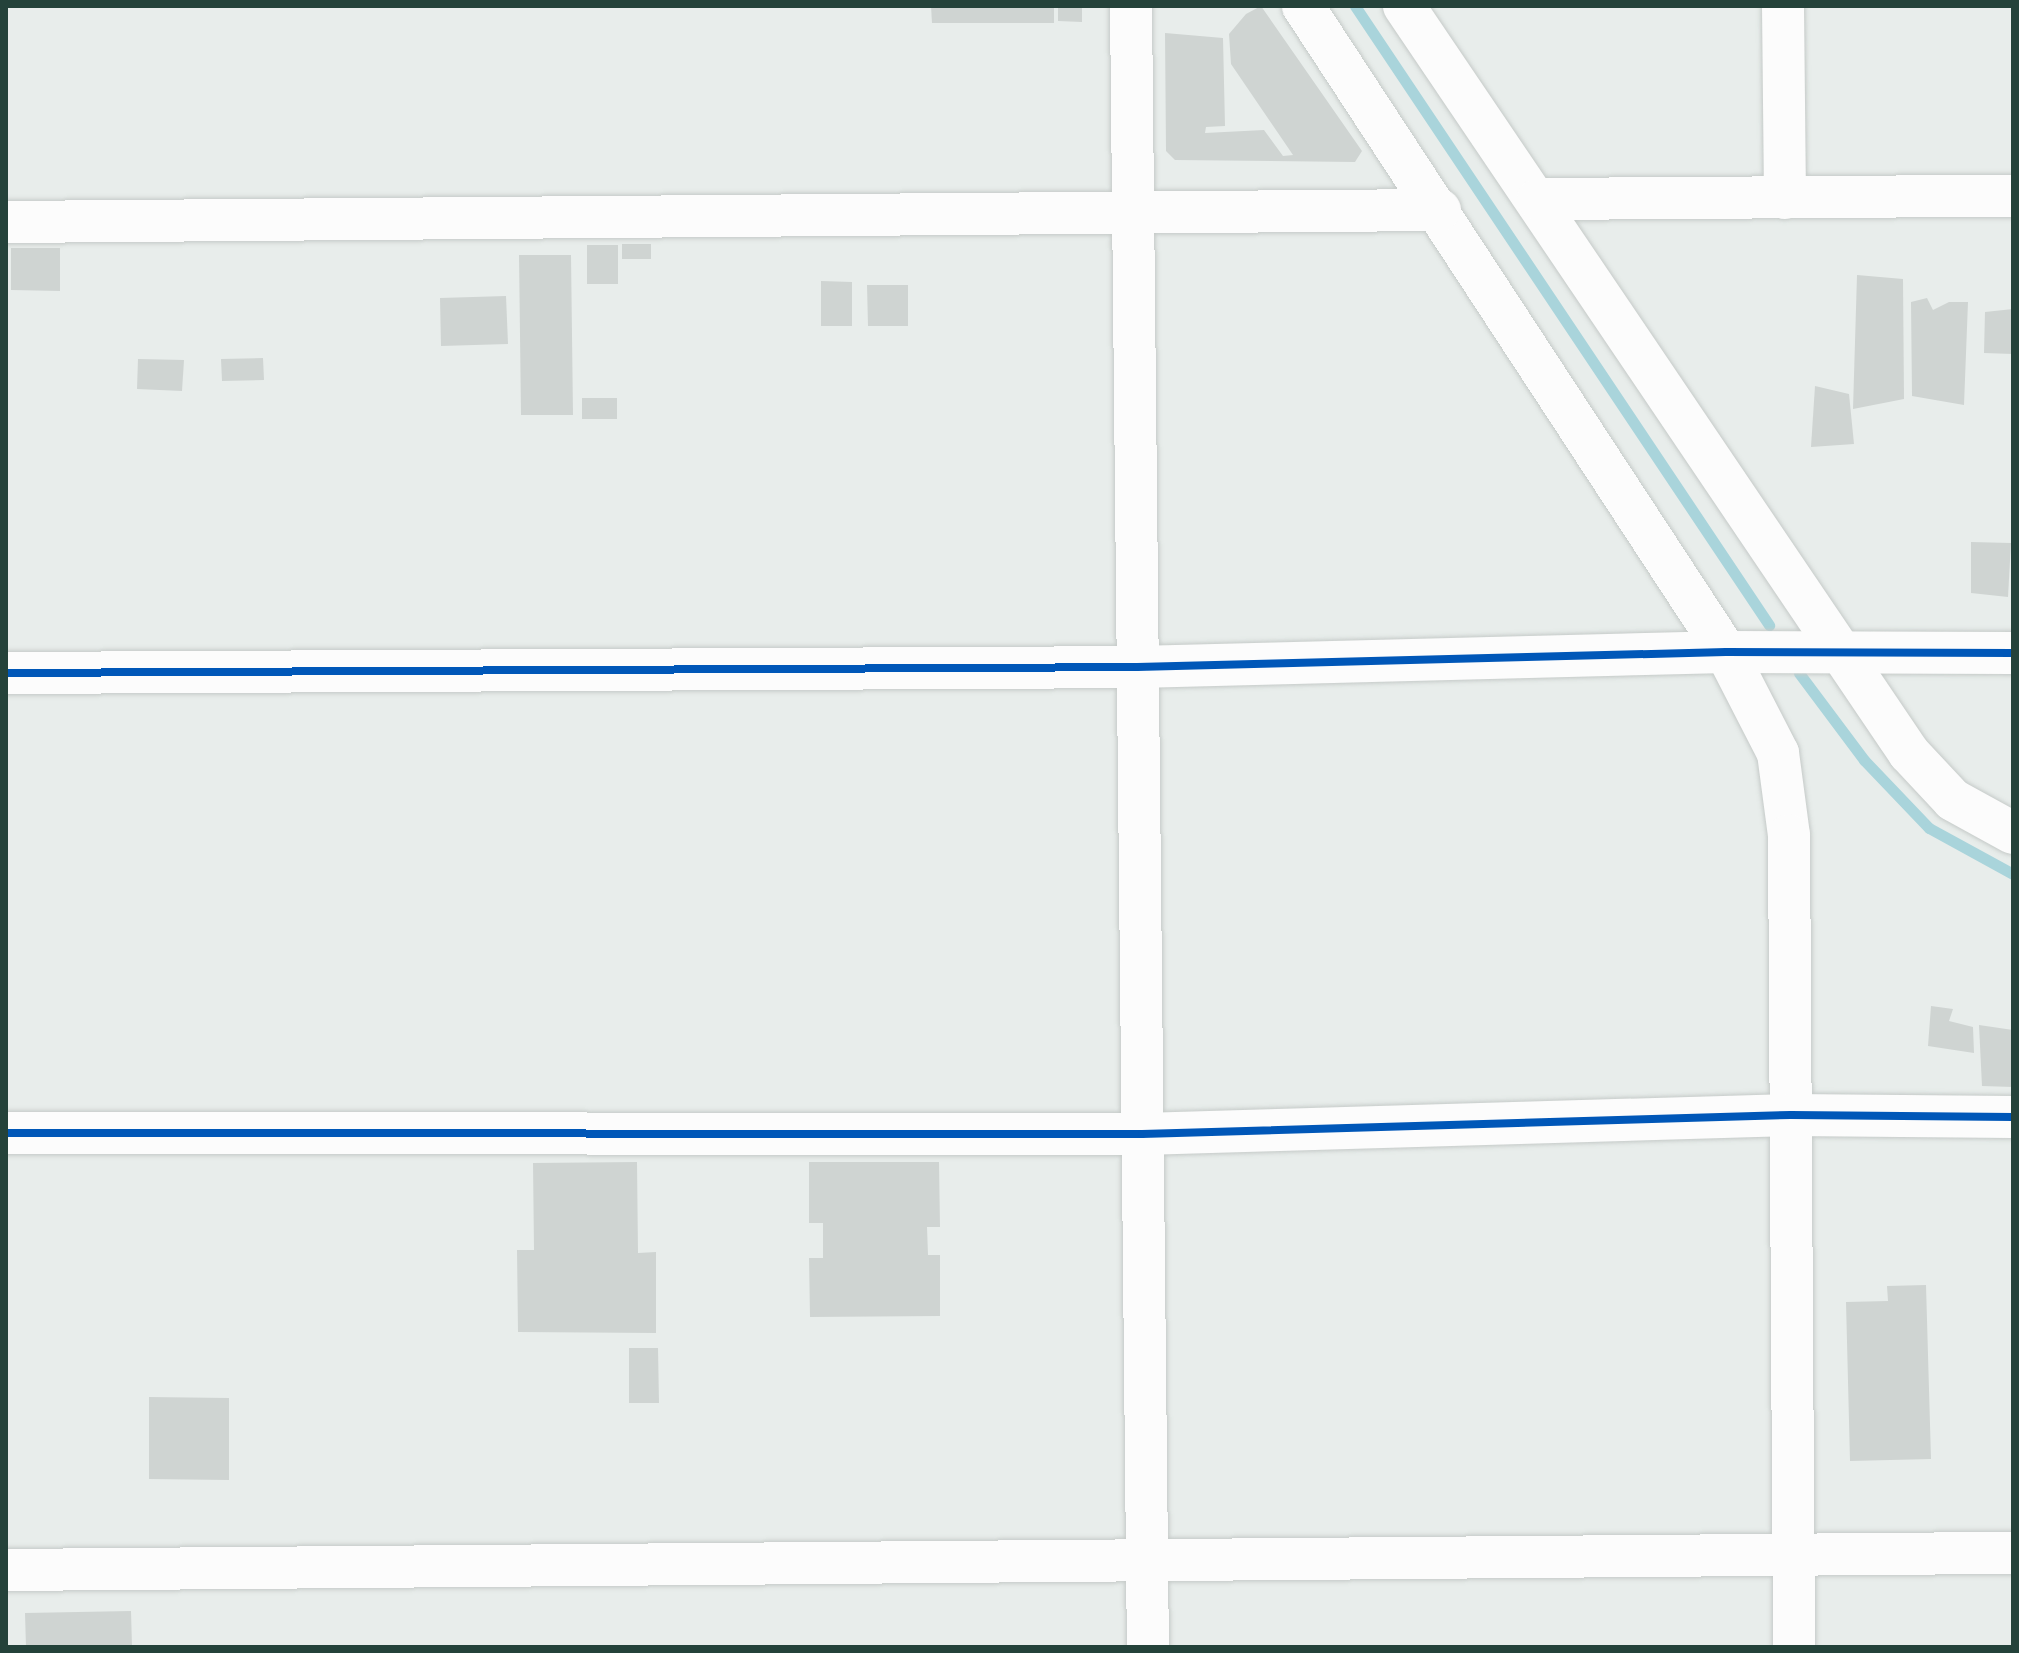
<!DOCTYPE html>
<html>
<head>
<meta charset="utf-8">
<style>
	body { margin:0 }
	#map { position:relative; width:2019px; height:1653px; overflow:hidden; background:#e8edeb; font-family:"Noto Sans",sans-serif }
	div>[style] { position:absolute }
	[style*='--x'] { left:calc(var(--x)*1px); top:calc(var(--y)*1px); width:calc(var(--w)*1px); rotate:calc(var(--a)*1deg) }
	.stream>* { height:11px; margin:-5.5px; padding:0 5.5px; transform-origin:5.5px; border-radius:5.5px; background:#a9d4db }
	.building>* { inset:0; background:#cfd4d2 }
	.roads { filter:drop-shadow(0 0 2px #c5cac8) drop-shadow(0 0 2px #c5cac8) }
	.minor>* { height:42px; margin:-21px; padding:0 21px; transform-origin:21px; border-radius:21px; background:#fcfcfc }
	.cycleway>* { height:8px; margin:-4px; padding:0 4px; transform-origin:4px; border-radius:4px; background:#0057b8 }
	span { translate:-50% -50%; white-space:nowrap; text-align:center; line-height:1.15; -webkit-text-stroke:6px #f7fbf9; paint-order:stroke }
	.frame { position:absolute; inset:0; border:8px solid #24423a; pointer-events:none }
</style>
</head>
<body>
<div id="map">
	<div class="stream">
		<i style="--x:1355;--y:6;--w:745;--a:56.22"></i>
		<i style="--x:1799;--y:673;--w:109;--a:53.2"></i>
		<i style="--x:1864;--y:760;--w:94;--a:46.3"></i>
		<i style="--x:1929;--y:828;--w:96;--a:28.7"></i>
	</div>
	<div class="building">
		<i style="clip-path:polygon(931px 6px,1054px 6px,1054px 23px,932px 23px)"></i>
		<i style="clip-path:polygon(1058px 6px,1082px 6px,1082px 22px,1058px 21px)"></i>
		<i style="clip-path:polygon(1261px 6px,1362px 151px,1355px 162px,1175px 160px,1166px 151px,1165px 33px,1223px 38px,1225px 126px,1206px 127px,1205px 133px,1264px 130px,1283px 156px,1293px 155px,1231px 64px,1229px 34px,1246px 14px)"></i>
		<i style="clip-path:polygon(622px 244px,651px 244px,651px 259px,622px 259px)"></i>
		<i style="clip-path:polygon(587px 245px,618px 245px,618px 284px,587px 284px)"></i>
		<i style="clip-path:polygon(11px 248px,60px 248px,60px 291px,11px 290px)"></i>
		<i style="clip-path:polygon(519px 255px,571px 255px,573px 415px,521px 415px)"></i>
		<i style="clip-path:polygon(1857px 275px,1903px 279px,1904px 399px,1853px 409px)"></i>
		<i style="clip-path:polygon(821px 281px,852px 282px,852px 326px,821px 326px)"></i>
		<i style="clip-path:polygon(867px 285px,908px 285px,908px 326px,868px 326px)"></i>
		<i style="clip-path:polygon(506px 296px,508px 344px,441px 346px,440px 298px)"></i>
		<i style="clip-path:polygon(1927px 298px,1933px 310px,1949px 302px,1968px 302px,1964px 405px,1912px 396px,1911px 302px)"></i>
		<i style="clip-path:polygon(2013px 309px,2013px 354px,1984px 353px,1985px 312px)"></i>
		<i style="clip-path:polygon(263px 358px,264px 380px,222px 381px,221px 359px)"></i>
		<i style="clip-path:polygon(138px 359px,184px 360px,182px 391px,137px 389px)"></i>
		<i style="clip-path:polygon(1815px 386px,1849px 394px,1854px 444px,1811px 447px)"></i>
		<i style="clip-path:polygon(582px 398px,617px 398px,617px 419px,582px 419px)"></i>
		<i style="clip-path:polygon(1971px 542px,2011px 543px,2008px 597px,1971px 593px)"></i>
		<i style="clip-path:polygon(1931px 1006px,1953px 1009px,1949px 1021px,1973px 1027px,1974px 1053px,1928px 1046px)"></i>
		<i style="clip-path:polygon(1979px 1025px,2013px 1030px,2013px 1087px,1982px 1086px)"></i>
		<i style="clip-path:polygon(637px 1162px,638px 1253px,656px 1252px,656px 1333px,518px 1332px,517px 1250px,534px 1250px,533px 1163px)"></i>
		<i style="clip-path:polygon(809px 1162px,939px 1162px,940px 1227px,927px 1227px,928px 1255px,940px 1255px,940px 1316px,810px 1317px,809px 1258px,823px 1258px,823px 1223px,809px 1223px)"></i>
		<i style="clip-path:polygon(1926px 1285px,1931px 1459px,1850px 1461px,1846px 1302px,1888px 1301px,1887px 1286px)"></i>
		<i style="clip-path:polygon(629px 1348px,658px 1348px,659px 1403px,629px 1403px)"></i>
		<i style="clip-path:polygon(149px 1397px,229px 1398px,229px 1480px,149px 1479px)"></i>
		<i style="clip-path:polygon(131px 1611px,132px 1647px,26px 1647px,25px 1613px)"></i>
	</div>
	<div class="roads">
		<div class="minor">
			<i style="--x:1131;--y:6;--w:1641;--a:89.41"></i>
			<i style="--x:1303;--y:6;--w:772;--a:56.78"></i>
			<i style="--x:1726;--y:652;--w:114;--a:62.8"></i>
			<i style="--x:1778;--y:753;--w:83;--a:82.4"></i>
			<i style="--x:1789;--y:835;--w:812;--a:89.65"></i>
			<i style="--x:1404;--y:6;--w:902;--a:55.94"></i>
			<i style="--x:1909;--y:753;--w:64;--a:46.9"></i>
			<i style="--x:1953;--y:800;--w:68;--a:28.8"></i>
			<i style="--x:1783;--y:6;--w:192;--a:89.4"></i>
			<i style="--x:1538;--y:199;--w:475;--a:-0.4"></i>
			<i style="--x:6;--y:222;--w:1434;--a:-0.48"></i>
			<i style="--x:6;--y:673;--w:1131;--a:-0.3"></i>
			<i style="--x:1137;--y:667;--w:589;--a:-1.46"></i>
			<i style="--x:1726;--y:652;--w:287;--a:0.2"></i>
			<i style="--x:6;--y:1133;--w:1136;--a:0.05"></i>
			<i style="--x:1142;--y:1134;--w:649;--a:-1.68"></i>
			<i style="--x:1791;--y:1115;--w:222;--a:0.5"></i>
			<i style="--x:6;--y:1570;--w:2007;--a:-0.49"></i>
		</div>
	</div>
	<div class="cycleway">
		<i style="--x:6;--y:673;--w:1131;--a:-0.3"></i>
		<i style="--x:1137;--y:667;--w:589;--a:-1.46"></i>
		<i style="--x:1726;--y:652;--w:287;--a:0.2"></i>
		<i style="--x:6;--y:1133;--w:1136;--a:0.05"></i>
		<i style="--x:1142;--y:1134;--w:649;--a:-1.68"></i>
		<i style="--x:1791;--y:1115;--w:222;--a:0.5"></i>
	</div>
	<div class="frame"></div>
</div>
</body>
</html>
